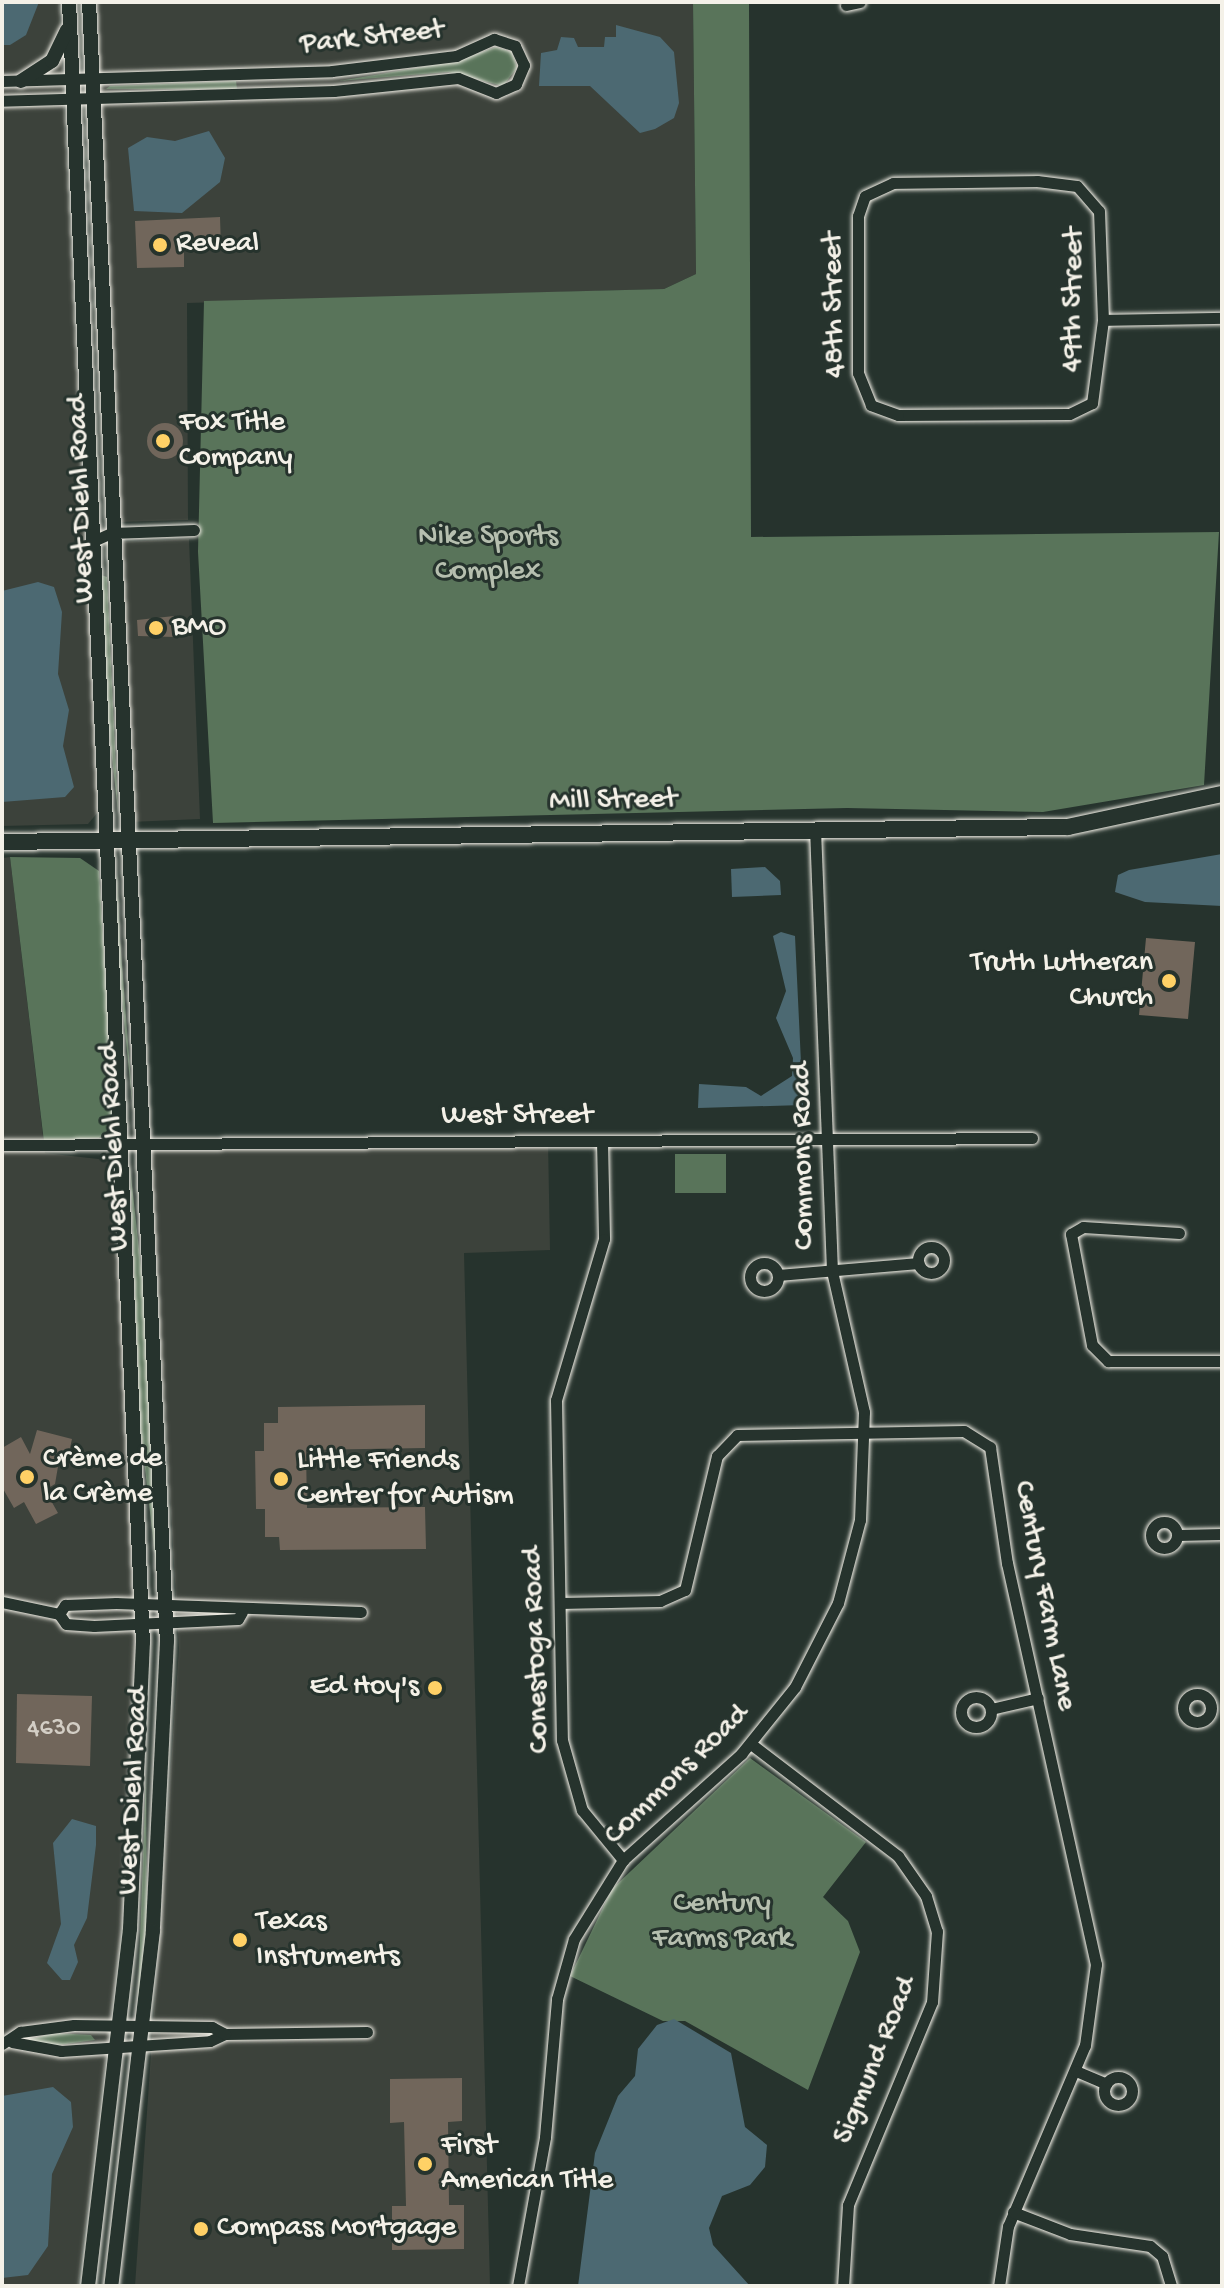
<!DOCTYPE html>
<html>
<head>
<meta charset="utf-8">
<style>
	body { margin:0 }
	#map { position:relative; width:1224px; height:2288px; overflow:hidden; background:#26332d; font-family:"Gochi Hand",sans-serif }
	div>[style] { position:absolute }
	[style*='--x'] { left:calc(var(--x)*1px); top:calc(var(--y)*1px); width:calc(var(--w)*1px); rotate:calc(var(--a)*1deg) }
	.built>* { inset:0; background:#3c423b }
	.green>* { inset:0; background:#59745a }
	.water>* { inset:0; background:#4c6972 }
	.building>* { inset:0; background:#71665b }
	.round { border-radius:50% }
	.roads { filter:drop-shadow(0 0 2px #f4f1e8) drop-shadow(0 0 2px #f4f1e8) }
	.minor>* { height:11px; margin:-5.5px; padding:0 5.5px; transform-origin:5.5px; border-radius:5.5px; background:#26332d }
	.minor>.ring { margin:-5.5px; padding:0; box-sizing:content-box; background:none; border:11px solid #26332d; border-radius:50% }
	.tertiary>* { height:14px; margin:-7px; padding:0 7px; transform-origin:7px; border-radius:7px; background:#26332d }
	.secondary>* { height:16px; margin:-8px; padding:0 8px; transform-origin:8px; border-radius:8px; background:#26332d }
	.dots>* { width:22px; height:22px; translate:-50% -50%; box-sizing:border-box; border:4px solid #26332d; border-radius:50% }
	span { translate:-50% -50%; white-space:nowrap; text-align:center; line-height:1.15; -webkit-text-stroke:6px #26332d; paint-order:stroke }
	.number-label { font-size:26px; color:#d3cec5 }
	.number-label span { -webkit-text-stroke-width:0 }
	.street-label { font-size:30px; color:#f4f1e8 }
	.poi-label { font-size:30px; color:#f4f1e8 }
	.left { translate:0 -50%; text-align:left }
	.right { translate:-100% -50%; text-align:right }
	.park-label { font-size:30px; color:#b6bfaf }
	.frame { position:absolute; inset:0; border:4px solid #f4f1e8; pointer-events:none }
</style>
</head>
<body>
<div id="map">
	<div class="built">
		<i style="clip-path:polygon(2px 2px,59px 2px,98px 812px,88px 824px,2px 826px)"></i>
		<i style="clip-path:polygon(97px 2px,693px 2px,696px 274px,664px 289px,187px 303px,188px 520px,118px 522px)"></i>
		<i style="clip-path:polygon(189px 539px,200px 819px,130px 822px,117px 542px)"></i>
		<i style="clip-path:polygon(10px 857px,45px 1153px,116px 1161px,129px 1425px,138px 1653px,131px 1850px,78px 2286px,2px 2286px,2px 858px)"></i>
		<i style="clip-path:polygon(548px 1140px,550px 1250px,464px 1253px,490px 2286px,135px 2286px,179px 1648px,149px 1142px)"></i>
	</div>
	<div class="green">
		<i style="clip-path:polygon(693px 2px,749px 2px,751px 537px,1219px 532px,1204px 785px,1043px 812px,847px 808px,213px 823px,198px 552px,204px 301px,664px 289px,696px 274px)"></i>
		<i style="clip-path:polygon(496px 47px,512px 52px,517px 68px,503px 86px,448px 72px,339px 81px,457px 61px)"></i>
		<i style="clip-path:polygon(236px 81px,237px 89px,106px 89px,110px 86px)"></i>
		<i style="clip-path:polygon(101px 575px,107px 577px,118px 812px,102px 667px)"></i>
		<i style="clip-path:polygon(10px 857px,80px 858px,99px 871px,115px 1124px,99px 1138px,44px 1142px)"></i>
		<i style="clip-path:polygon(117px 869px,120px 938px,134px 1121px,118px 961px)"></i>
		<i style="clip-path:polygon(675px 1154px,726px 1154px,726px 1193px,675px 1193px)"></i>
		<i style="clip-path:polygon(130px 1167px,147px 1322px,158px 1582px,140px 1425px)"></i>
		<i style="clip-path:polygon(750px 1758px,866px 1842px,823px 1897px,848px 1921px,860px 1952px,808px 2090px,685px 2021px,663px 2021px,570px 1976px,612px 1889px)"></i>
		<i style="clip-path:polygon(146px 1773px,147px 1930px,140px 1996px,138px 1996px)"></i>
		<i style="clip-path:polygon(54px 2033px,91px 2035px,95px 2040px,51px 2046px,26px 2040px)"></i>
	</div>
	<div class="water">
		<i style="clip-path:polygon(2px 2px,39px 2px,26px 35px,10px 45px,2px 45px)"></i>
		<i style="clip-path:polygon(616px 25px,660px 37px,674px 52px,679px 103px,674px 118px,655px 129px,640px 133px,590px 86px,539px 86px,541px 53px,557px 50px,561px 37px,574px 38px,578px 47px,604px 47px,605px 37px,616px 37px)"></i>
		<i style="clip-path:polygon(209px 131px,225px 158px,220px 182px,182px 213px,134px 211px,128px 148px,147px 137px,175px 141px)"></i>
		<i style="clip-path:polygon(38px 582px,54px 587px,62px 612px,58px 674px,69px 710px,63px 746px,74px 787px,65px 797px,2px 802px,2px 591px)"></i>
		<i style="clip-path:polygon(1222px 854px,1222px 906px,1145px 902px,1115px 892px,1118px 875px,1129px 870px)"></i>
		<i style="clip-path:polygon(765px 867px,780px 881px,781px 895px,732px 897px,731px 869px)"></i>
		<i style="clip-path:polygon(781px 932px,795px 936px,803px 1105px,698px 1108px,699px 1084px,746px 1087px,761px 1096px,792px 1076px,793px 1058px,776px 1018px,786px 991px,773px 936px)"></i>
		<i style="clip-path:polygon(72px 1819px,96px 1826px,96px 1845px,87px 1918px,74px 1945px,78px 1962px,70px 1980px,62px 1980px,47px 1963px,61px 1924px,53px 1843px)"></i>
		<i style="clip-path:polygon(674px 2019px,731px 2053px,745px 2127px,767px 2145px,765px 2167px,750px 2185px,722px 2196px,709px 2228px,713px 2245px,750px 2286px,578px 2286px,595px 2153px,618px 2096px,635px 2076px,638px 2049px,657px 2025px)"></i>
		<i style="clip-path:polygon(53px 2087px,71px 2102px,73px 2127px,52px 2174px,48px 2246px,28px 2275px,2px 2278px,2px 2096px)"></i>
	</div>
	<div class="building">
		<i style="clip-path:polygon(220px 217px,221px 248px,184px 250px,184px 267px,137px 268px,135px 221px)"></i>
		<i class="round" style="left:147px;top:423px;width:36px;height:36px"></i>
		<i style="clip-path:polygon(174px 616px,175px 637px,138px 636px,137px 620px)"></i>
		<i style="clip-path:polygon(1146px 938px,1195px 942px,1188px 1019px,1139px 1015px)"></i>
		<i style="clip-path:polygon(425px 1405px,425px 1448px,306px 1450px,307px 1508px,425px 1507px,426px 1549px,280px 1550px,279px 1537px,265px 1537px,265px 1509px,256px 1509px,255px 1451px,264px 1451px,264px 1423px,278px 1423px,278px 1407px)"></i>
		<i style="clip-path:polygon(37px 1430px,72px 1439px,68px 1457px,60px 1455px,55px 1484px,45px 1490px,58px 1513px,36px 1524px,24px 1502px,14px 1508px,2px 1487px,2px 1448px,21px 1437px,30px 1454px)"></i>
		<i style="clip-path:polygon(17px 1694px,92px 1696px,90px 1766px,16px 1763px)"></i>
		<i style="clip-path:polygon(462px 2078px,462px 2121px,448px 2122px,449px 2205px,464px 2205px,464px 2249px,392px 2250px,392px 2206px,406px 2206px,404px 2122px,390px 2123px,390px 2079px)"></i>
	</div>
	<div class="roads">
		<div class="minor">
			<i style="--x:846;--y:5;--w:14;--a:-12"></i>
			<i style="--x:2;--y:81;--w:330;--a:-1.7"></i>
			<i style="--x:332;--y:71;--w:125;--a:-6.9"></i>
			<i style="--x:456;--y:56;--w:42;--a:-24.1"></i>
			<i style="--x:494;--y:39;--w:22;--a:18"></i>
			<i style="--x:515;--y:46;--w:21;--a:65"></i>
			<i style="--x:524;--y:65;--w:21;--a:113"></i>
			<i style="--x:516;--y:84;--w:22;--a:156"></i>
			<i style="--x:496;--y:93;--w:41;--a:-158.5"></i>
			<i style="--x:458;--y:78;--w:125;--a:174"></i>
			<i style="--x:334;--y:91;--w:332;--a:178.3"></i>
			<i style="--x:1037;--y:181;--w:40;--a:7.1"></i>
			<i style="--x:1077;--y:186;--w:33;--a:49"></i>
			<i style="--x:1099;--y:211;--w:109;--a:87.9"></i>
			<i style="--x:1103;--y:320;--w:84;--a:97.5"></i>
			<i style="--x:1092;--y:403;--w:25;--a:154"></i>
			<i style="--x:1069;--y:414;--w:171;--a:179.7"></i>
			<i style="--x:898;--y:415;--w:29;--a:-160"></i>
			<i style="--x:871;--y:405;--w:35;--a:-112"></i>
			<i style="--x:858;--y:373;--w:157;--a:-90"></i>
			<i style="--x:858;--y:216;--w:21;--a:-71"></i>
			<i style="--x:865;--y:196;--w:31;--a:-25"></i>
			<i style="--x:893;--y:183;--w:144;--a:-0.8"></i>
			<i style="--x:1103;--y:320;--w:119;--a:-1"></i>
			<i style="--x:91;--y:542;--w:22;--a:-24"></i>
			<i style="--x:111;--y:533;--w:83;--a:-2.1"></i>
			<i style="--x:602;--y:1141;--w:98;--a:88.8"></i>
			<i style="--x:604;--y:1239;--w:168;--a:106.6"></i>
			<i style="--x:556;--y:1400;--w:340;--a:89"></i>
			<i style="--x:562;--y:1740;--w:73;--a:74.1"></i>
			<i style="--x:582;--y:1810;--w:65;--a:50.6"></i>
			<i style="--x:2;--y:1145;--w:1030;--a:-0.39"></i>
			<i style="--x:1179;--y:1233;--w:96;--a:-176.4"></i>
			<i style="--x:1083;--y:1227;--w:14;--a:150"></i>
			<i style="--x:1071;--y:1234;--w:113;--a:79.3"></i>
			<i style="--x:1092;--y:1345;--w:23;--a:45"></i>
			<i style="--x:1108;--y:1361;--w:114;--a:0"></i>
			<i class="ring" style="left:918px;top:1247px;width:15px;height:15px"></i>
			<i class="ring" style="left:750px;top:1263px;width:17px;height:17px"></i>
			<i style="--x:778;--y:1275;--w:141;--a:-4.9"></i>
			<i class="ring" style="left:1151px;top:1522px;width:15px;height:15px"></i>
			<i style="--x:1178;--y:1535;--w:44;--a:-1.3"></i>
			<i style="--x:2;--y:1602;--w:58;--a:11.9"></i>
			<i style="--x:560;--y:1603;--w:100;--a:-1.1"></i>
			<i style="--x:660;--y:1601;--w:27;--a:-24"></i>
			<i style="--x:685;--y:1590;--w:138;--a:-76.6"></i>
			<i style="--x:717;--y:1456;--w:29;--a:-46"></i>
			<i style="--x:737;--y:1435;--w:227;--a:-1"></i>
			<i style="--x:964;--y:1431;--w:31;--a:32"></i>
			<i style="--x:990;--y:1447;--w:117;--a:81.7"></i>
			<i style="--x:1007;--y:1563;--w:411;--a:77.5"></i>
			<i style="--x:1096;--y:1964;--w:82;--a:97.7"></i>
			<i style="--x:1085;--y:2045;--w:197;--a:113"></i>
			<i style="--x:1008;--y:2226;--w:61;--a:98.5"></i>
			<i style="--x:59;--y:1614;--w:11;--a:-56"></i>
			<i style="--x:65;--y:1605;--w:51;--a:-2.2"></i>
			<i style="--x:116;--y:1603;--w:245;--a:2.1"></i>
			<i style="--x:59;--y:1614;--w:12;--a:55"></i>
			<i style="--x:66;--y:1624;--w:28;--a:4"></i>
			<i style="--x:94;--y:1626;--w:144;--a:-2.8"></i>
			<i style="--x:238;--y:1619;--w:8;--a:-60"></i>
			<i class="ring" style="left:1183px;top:1694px;width:17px;height:17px"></i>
			<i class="ring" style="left:961px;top:1697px;width:19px;height:19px"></i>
			<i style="--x:991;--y:1709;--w:48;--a:-13.2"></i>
			<i style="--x:751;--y:1744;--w:185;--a:37.3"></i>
			<i style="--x:898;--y:1856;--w:49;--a:55"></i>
			<i style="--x:926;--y:1896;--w:37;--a:73"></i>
			<i style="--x:937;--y:1931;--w:71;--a:94"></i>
			<i style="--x:932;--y:2002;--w:220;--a:112.5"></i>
			<i style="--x:848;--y:2205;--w:81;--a:93.5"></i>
			<i style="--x:12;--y:2042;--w:50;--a:10.4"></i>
			<i style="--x:61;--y:2051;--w:149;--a:-3.8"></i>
			<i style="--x:210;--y:2041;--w:17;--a:-25"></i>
			<i style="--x:225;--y:2034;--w:142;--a:-0.8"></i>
			<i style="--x:2;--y:2044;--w:22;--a:-34"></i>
			<i style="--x:20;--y:2032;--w:54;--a:-7.4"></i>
			<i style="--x:74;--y:2025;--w:138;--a:0.8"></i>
			<i style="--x:212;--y:2027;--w:15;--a:28"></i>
			<i style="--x:1076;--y:2071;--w:33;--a:23"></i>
			<i class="ring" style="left:1104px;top:2077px;width:17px;height:17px"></i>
			<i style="--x:1013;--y:2212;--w:61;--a:21.1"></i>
			<i style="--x:1070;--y:2234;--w:81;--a:8.5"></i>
			<i style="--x:1150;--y:2246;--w:16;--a:40"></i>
			<i style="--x:1162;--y:2256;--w:31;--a:73"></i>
			<i style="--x:518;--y:2286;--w:151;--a:-79.7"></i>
			<i style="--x:545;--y:2137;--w:139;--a:-85"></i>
			<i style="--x:557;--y:1999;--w:62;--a:-74.2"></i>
			<i style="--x:574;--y:1939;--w:93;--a:-58.2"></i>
			<i style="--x:623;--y:1860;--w:159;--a:-41.9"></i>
			<i style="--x:741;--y:1754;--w:86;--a:-51.1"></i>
			<i style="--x:795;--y:1687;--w:94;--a:-62.9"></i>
			<i style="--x:838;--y:1603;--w:86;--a:-75.2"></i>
			<i style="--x:860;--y:1520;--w:108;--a:-87.9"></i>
			<i style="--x:864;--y:1412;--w:145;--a:-102.8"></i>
			<i style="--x:832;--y:1271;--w:443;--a:-92.2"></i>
		</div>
		<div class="tertiary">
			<i style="--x:69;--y:2;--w:1642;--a:87.42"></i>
			<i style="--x:143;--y:1642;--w:287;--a:92.6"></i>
			<i style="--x:130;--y:1929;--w:359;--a:96.7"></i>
			<i style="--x:89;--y:2;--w:1641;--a:87.28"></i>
			<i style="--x:167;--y:1641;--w:290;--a:92.8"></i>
			<i style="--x:153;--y:1931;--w:357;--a:96.7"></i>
			<i style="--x:21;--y:81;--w:37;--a:-33"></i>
			<i style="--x:52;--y:61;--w:34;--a:-64"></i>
		</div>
		<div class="secondary">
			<i style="--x:2;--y:842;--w:1066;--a:-0.81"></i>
			<i style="--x:1068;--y:827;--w:157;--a:-12.1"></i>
		</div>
	</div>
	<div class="dots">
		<i style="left:160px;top:245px;background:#ffd166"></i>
		<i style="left:163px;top:441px;background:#ffd166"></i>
		<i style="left:156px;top:628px;background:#ffd166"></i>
		<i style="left:1169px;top:981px;background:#ffd166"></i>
		<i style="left:27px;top:1477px;background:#ffd166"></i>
		<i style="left:281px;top:1479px;background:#ffd166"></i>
		<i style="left:435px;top:1688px;background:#ffd166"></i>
		<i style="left:240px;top:1940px;background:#ffd166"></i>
		<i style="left:425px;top:2164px;background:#ffd166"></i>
		<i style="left:201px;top:2229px;background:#ffd166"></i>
	</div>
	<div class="number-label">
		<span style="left:54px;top:1730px">4630</span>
	</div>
	<div class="street-label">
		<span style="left:372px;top:39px;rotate:-6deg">Park Street</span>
		<span style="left:1075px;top:300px;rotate:-89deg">49th Street</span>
		<span style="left:836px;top:305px;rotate:-91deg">48th Street</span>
		<span style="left:83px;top:499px;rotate:-92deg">West Diehl Road</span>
		<span style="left:613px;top:802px;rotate:-1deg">Mill Street</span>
		<span style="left:517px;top:1117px">West Street</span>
		<span style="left:116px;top:1147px;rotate:-93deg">West Diehl Road</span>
		<span style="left:805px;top:1156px;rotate:-91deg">Commons Road</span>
		<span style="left:1043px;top:1596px;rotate:79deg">Century Farm Lane</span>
		<span style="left:538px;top:1650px;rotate:-92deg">Conestoga Road</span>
		<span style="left:678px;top:1776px;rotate:-44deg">Commons Road</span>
		<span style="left:135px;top:1791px;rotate:-87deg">West Diehl Road</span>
		<span style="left:877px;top:2061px;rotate:-68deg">Sigmund Road</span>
	</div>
	<div class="poi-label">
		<span class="left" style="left:176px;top:245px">Reveal</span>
		<span class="left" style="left:179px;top:441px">Fox Title<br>Company</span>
		<span class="left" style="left:172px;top:628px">BMO</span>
		<span class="right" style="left:1153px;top:981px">Truth Lutheran<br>Church</span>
		<span class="left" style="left:43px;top:1477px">Crème de<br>la Crème</span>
		<span class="left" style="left:297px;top:1479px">Little Friends<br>Center for Autism</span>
		<span class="right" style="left:419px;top:1688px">Ed Hoy's</span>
		<span class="left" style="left:256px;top:1940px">Texas<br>Instruments</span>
		<span class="left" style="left:441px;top:2164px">First<br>American Title</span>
		<span class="left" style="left:217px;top:2229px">Compass Mortgage</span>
	</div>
	<div class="park-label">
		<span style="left:488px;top:555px">Nike Sports<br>Complex</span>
		<span style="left:722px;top:1922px">Century<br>Farms Park</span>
	</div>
	<div class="frame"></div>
</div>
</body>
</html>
